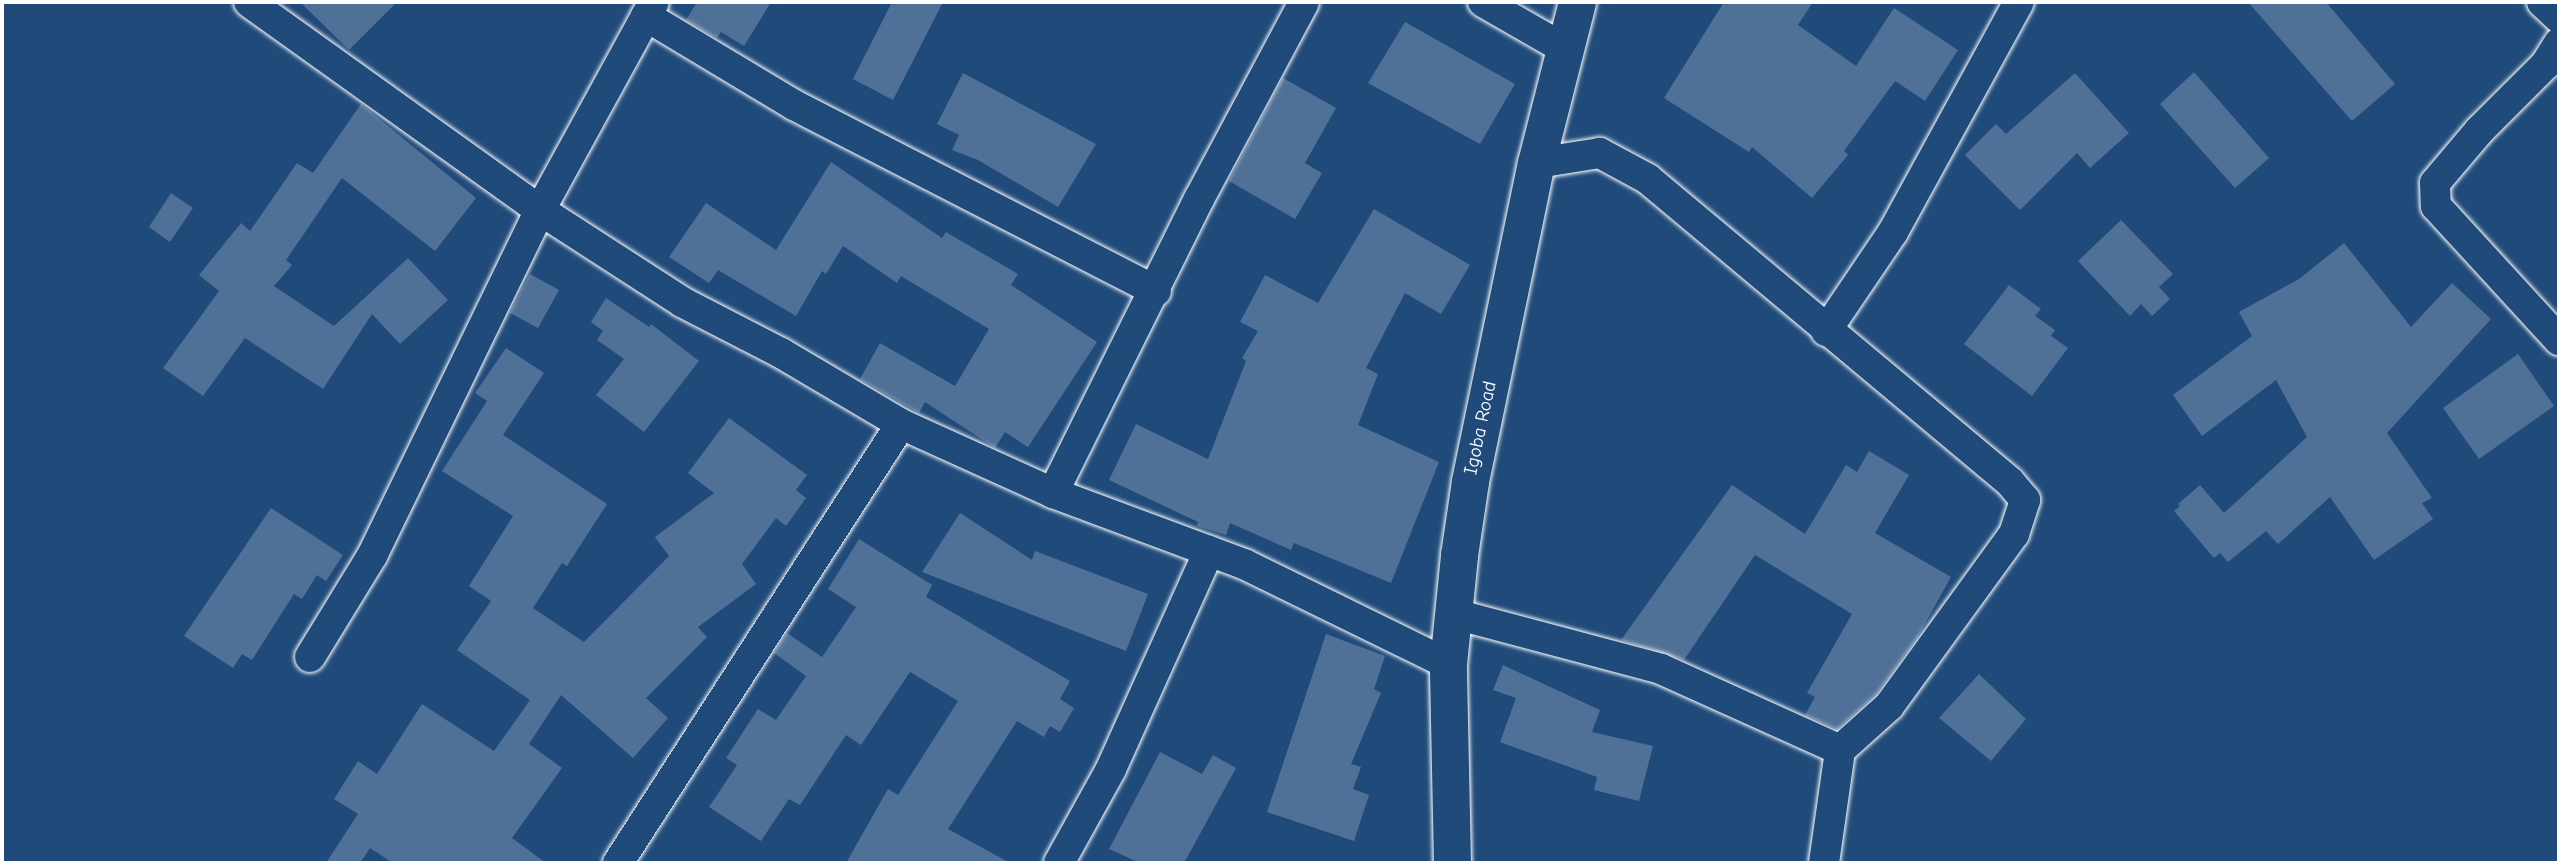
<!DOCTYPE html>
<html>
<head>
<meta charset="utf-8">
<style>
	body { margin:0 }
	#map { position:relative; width:2561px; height:865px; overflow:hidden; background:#1f4a7a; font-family:"Comic Neue",sans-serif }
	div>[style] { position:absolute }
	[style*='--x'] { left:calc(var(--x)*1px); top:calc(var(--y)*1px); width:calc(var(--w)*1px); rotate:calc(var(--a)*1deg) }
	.building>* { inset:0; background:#507197 }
	.roads { filter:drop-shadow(0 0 2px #fff) drop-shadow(0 0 2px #fff) }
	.minor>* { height:30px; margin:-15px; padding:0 15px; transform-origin:15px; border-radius:15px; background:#1f4a7a }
	.tertiary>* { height:37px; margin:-18.5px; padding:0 18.5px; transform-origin:18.5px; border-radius:18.5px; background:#1f4a7a }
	span { translate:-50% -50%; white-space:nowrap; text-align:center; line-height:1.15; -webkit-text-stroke:5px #1f4a7a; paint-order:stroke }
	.street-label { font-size:19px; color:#fff }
	.frame { position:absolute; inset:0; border:4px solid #fff; pointer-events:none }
</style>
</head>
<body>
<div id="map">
	<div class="building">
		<i style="clip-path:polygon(300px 2px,397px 2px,349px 50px)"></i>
		<i style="clip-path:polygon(697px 2px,771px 2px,744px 46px,721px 32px,717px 38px,686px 20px)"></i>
		<i style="clip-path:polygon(892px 2px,943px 2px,893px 100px,853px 79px)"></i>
		<i style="clip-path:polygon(1724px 2px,1813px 2px,1798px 25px,1856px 66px,1894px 8px,1958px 50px,1925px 101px,1895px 81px,1844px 151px,1848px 155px,1812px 198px,1752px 147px,1749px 152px,1664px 98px)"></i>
		<i style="clip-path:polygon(2248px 2px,2326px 2px,2395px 84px,2352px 121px)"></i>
		<i style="clip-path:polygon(1405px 22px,1515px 84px,1480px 144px,1368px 83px)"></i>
		<i style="clip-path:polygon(2194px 72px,2269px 158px,2235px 188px,2160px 104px)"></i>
		<i style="clip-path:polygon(963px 73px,1096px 144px,1058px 207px,978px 160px,952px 150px,959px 135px,937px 124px)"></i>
		<i style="clip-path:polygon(2075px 73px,2129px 133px,2090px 168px,2077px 153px,2020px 210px,1965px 155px,1996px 124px,2006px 134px)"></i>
		<i style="clip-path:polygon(1283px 78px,1336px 108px,1305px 163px,1322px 173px,1295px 219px,1229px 181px)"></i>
		<i style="clip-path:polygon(361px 104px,476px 198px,435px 251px,342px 178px,286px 260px,292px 265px,274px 286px,334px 326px,408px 258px,448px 300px,400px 344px,372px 314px,323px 389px,245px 338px,203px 396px,163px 368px,219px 291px,199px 275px,241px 223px,250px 231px,297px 163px,313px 173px)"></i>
		<i style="clip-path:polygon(831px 162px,942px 238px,946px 232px,1018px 274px,1011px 285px,1097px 342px,1028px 447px,1005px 432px,995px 448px,925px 402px,919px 413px,860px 379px,880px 343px,955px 386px,989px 329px,901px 276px,897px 283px,843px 246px,826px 274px,822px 271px,796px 316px,718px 270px,709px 283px,669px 257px,706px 203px,776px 250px)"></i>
		<i style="clip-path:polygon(171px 193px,193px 208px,170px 242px,149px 227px)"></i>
		<i style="clip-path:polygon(1374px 209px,1470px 265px,1441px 314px,1405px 293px,1366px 368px,1378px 374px,1358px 425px,1439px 462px,1391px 583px,1294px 543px,1291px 550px,1230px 523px,1226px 535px,1197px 526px,1198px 522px,1109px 480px,1136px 424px,1208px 459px,1246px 361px,1242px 358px,1258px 331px,1240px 322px,1265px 275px,1318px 303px)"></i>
		<i style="clip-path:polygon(2121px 220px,2173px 274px,2159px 287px,2170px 299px,2152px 316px,2141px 304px,2130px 316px,2078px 261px)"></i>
		<i style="clip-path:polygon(2344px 243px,2411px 327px,2452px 283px,2491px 319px,2387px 433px,2432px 498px,2422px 503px,2433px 519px,2374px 560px,2330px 497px,2278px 544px,2266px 531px,2228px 562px,2220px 553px,2214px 558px,2174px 511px,2180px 506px,2178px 504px,2200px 485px,2224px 513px,2307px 437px,2276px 380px,2202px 436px,2173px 395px,2252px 336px,2239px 312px,2299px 279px)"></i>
		<i style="clip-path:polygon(530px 274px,559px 290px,538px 328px,510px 313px)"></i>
		<i style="clip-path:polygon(2009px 285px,2041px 309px,2035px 316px,2055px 330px,2051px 336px,2068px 348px,2032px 396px,1964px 344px)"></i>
		<i style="clip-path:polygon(606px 298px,649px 327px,651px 324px,699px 361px,644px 432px,596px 395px,624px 359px,597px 340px,603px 331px,591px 322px)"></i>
		<i style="clip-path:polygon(506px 348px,544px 373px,503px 435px,607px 504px,567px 566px,562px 563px,533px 608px,584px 642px,669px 556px,655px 537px,714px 493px,688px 473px,729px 418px,807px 475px,796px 490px,806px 498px,786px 526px,776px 518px,742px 564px,756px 584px,698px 627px,707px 637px,646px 698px,668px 718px,633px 758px,561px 695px,529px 744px,562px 768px,512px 838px,546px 863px,393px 863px,370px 848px,360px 863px,326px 863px,358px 814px,334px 799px,358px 761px,377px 774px,422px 704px,494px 751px,530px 700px,457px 650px,491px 601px,469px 586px,513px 516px,442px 471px,487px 401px,475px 393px)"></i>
		<i style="clip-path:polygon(2518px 354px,2554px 406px,2479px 459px,2443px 408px)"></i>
		<i style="clip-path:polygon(1869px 451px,1909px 475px,1875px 533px,1951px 577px,1917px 638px,1876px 694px,1837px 729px,1805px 715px,1815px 697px,1807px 693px,1852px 614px,1755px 555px,1684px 660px,1621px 640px,1732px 485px,1805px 534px,1846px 465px,1857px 472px)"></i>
		<i style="clip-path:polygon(271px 508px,343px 555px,326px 581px,317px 575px,302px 599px,294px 594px,252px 660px,242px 654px,233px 668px,184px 636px)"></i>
		<i style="clip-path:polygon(960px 513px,1032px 560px,1035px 551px,1148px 594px,1126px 651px,922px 572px)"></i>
		<i style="clip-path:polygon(859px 539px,932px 585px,926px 597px,1070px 681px,1060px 699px,1074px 708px,1060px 732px,1050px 726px,1044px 737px,1017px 721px,948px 829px,1010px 863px,846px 863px,888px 789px,898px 795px,958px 701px,910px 672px,861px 745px,846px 735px,800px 805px,789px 799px,761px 841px,709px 807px,737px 765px,726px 758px,758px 709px,776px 720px,806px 676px,774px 653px,787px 633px,822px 657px,856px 607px,828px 589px)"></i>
		<i style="clip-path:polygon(1326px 634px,1385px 656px,1374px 689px,1381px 693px,1351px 764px,1361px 767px,1353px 789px,1369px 795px,1354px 841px,1267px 812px)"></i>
		<i style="clip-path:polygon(1503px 665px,1600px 710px,1592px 732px,1653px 746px,1639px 801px,1594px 790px,1597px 777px,1500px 742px,1516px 698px,1493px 690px)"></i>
		<i style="clip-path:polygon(1979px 674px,2026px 719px,1991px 761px,1939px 718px)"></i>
		<i style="clip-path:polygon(1160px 752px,1202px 774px,1213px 755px,1236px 768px,1184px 863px,1140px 863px,1109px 849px)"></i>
	</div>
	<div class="roads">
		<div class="minor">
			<i style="--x:249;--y:2;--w:358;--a:35.6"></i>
			<i style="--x:540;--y:210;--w:169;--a:32.9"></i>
			<i style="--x:682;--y:302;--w:111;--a:27.3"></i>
			<i style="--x:781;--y:353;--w:139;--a:30.6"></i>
			<i style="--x:901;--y:424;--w:167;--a:24.4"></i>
			<i style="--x:1053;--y:493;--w:204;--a:20.4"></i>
			<i style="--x:1244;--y:564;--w:227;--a:26.1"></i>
			<i style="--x:1483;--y:2;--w:95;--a:29.8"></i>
			<i style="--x:2542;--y:2;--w:23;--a:43"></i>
			<i style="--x:646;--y:16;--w:173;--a:31"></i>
			<i style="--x:794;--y:105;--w:407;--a:27.2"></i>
			<i style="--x:2559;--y:43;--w:25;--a:122"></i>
			<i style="--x:2546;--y:64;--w:95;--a:135"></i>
			<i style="--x:2479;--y:131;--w:68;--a:130.2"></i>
			<i style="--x:2435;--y:183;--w:23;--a:88"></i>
			<i style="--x:2436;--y:206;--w:182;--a:47.5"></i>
			<i style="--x:1826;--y:331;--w:120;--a:-55.9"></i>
			<i style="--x:1893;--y:232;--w:262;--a:-61.3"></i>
			<i style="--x:1053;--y:493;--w:328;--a:-63.6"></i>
			<i style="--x:1199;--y:199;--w:223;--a:-61.9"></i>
			<i style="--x:1451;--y:613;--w:217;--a:14.9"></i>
			<i style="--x:1661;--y:669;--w:196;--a:24.3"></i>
			<i style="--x:1840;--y:750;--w:66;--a:-41.9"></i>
			<i style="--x:1889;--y:706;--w:213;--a:-54"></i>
			<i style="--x:2014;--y:534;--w:36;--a:-72"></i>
			<i style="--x:2025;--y:500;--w:23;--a:-130"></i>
			<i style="--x:2010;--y:482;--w:472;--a:-140.1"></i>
			<i style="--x:1648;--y:179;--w:55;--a:-151.6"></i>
			<i style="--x:1600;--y:153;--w:65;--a:171.1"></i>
			<i style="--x:310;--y:657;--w:119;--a:-58.5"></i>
			<i style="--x:372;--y:556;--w:385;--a:-64.1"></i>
			<i style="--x:540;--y:210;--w:237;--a:-61.3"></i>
			<i style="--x:618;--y:863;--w:522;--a:-57.19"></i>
			<i style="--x:1059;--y:863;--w:107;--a:-61"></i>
			<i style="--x:1111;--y:769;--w:239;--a:-65.8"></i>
			<i style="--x:1824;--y:863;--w:114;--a:-81.9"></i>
		</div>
		<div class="tertiary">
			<i style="--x:1452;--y:863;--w:199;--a:-91.2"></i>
			<i style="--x:1448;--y:664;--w:110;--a:-84.2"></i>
			<i style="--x:1459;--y:555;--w:75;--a:-81.5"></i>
			<i style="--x:1470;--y:481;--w:325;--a:-78.3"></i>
			<i style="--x:1536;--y:163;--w:166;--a:-75.7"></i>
		</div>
	</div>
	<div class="street-label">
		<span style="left:1481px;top:428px;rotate:-78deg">Igoba Road</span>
	</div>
	<div class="frame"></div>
</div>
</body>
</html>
